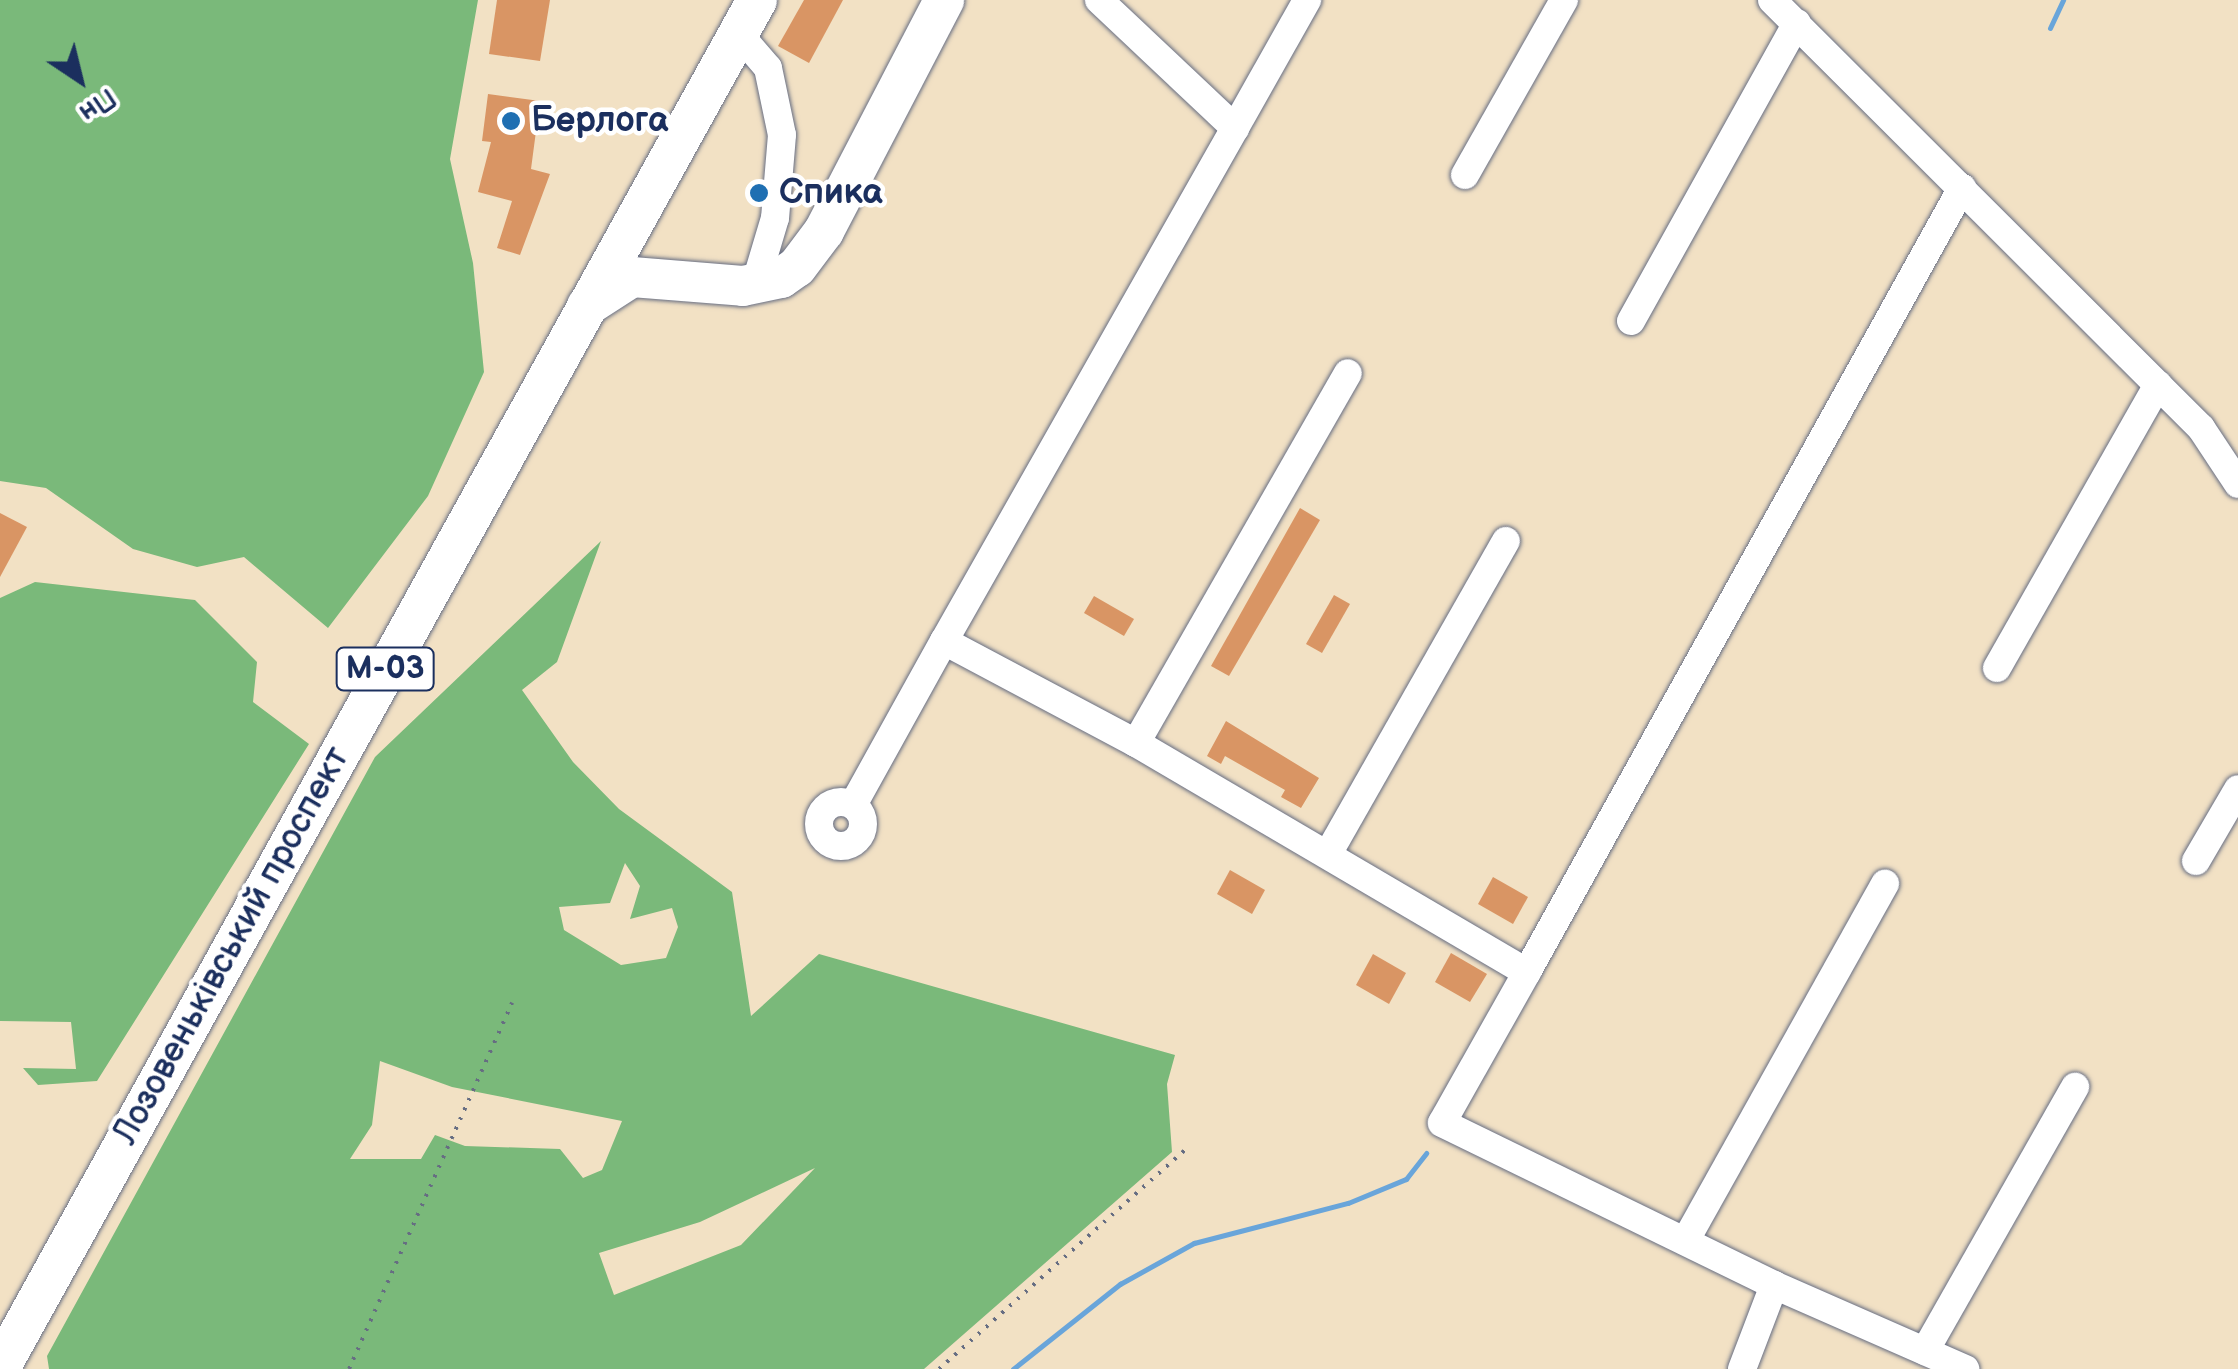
<!DOCTYPE html>
<html>
<head>
<meta charset="utf-8">
<style>
	body { margin:0 }
	#map { position:relative; width:2238px; height:1369px; overflow:hidden; background:#f2e1c4; font-family:"Balsamiq Sans",sans-serif }
	div>[style] { position:absolute }
	[style*='--x'] { left:calc(var(--x)*1px); top:calc(var(--y)*1px); width:calc(var(--w)*1px); rotate:calc(var(--a)*1deg) }
	.forest>* { inset:0; background:#7ab97a }
	.stream>* { height:5px; margin:-2.5px; padding:0 2.5px; transform-origin:2.5px; border-radius:2.5px; background:#69a5da }
	.building>* { inset:0; background:#d99564 }
	.path>* { height:4px; margin-top:-2px; transform-origin:0; background:repeating-linear-gradient(90deg,#666d82 0 2.5px,transparent 0 10.5px) }
	.roads { filter:drop-shadow(0 0 2px #666d82) drop-shadow(0 0 2px #666d82) }
	.minor>* { height:28px; margin:-14px; padding:0 14px; transform-origin:14px; border-radius:14px; background:#fff }
	.minor>.ring { margin:-14px; padding:0; box-sizing:content-box; background:none; border:28px solid #fff; border-radius:50% }
	.highway>* { height:40px; margin:-20px; padding:0 20px; transform-origin:20px; border-radius:20px; background:#fff }
	.dots>* { width:28px; height:28px; translate:-50% -50%; box-sizing:border-box; border:5px solid #fff; border-radius:50% }
	span { translate:-50% -50%; white-space:nowrap; text-align:center; line-height:1.15; -webkit-text-stroke:9px #fff; paint-order:stroke }
	.shield-label span { padding:2px 8px; background:#fff; border:2px solid; border-radius:8px; -webkit-text-stroke-width:0 }
	.shield-label { font-size:32px; color:#1b2f5e; font-weight:700 }
	.poi-label { font-size:35px; color:#1b2f5e; font-weight:700 }
	.left { translate:0 -50%; text-align:left }
	.street-label { font-size:35px; color:#1b2f5e }
	.north { position:absolute; left:30px; top:30px; width:100px; height:100px; -webkit-text-stroke:8px #fff; paint-order:stroke; rotate:145deg; font-size:28px; font-weight:700; line-height:40px; text-align:center; color:#1b2f5e }
	.north::after { content:''; display:block; margin:auto; width:35px; height:45px; background:#1b2f5e; clip-path:polygon(50% 0,100% 100%,50% 72%,0 100%) }
</style>
</head>
<body>
<div id="map">
	<div class="forest">
		<i style="clip-path:polygon(0 0,478px 0,450px 159px,473px 263px,484px 372px,428px 496px,328px 628px,244px 557px,197px 567px,133px 549px,46px 488px,0 481px)"></i>
		<i style="clip-path:polygon(evenodd,601px 541px,557px 662px,522px 690px,573px 762px,619px 809px,732px 892px,751px 1016px,819px 954px,1175px 1055px,1167px 1084px,1172px 1152px,924px 1369px,49px 1369px,47px 1356px,375px 757px,601px 541px,625px 863px,640px 886px,630px 919px,672px 908px,678px 927px,666px 958px,621px 965px,564px 930px,559px 907px,610px 903px,625px 863px,601px 541px,380px 1061px,452px 1087px,622px 1121px,602px 1170px,583px 1178px,560px 1149px,465px 1146px,435px 1135px,421px 1159px,350px 1159px,372px 1125px,380px 1061px,601px 541px,815px 1168px,741px 1245px,614px 1295px,599px 1253px,700px 1222px,815px 1168px)"></i>
		<i style="clip-path:polygon(35px 582px,195px 600px,257px 662px,253px 702px,309px 744px,97px 1081px,38px 1085px,23px 1068px,76px 1069px,71px 1022px,0 1021px,0 598px)"></i>
	</div>
	<div class="stream">
		<i style="--x:2050;--y:28;--w:31;--a:-65"></i>
		<i style="--x:1013;--y:1369;--w:137;--a:-38.5"></i>
		<i style="--x:1120;--y:1284;--w:85;--a:-29"></i>
		<i style="--x:1194;--y:1243;--w:159;--a:-14.6"></i>
		<i style="--x:1348;--y:1203;--w:63;--a:-22.5"></i>
		<i style="--x:1406;--y:1179;--w:33;--a:-52"></i>
	</div>
	<div class="building">
		<i style="clip-path:polygon(497px 0,550px 0,540px 61px,489px 54px)"></i>
		<i style="clip-path:polygon(804px 0,843px 0,809px 63px,778px 46px)"></i>
		<i style="clip-path:polygon(488px 94px,540px 101px,531px 169px,550px 174px,520px 255px,497px 248px,512px 201px,478px 192px,491px 142px,482px 141px)"></i>
		<i style="clip-path:polygon(1300px 508px,1320px 520px,1229px 676px,1211px 666px)"></i>
		<i style="clip-path:polygon(0 513px,27px 527px,0 577px)"></i>
		<i style="clip-path:polygon(1334px 595px,1350px 604px,1322px 653px,1306px 644px)"></i>
		<i style="clip-path:polygon(1094px 596px,1134px 619px,1124px 636px,1084px 613px)"></i>
		<i style="clip-path:polygon(1226px 721px,1319px 778px,1301px 808px,1281px 797px,1285px 790px,1225px 756px,1221px 764px,1207px 756px)"></i>
		<i style="clip-path:polygon(1230px 870px,1265px 890px,1252px 914px,1217px 894px)"></i>
		<i style="clip-path:polygon(1493px 877px,1528px 897px,1513px 924px,1478px 904px)"></i>
		<i style="clip-path:polygon(1451px 953px,1487px 974px,1470px 1002px,1435px 982px)"></i>
		<i style="clip-path:polygon(1373px 954px,1406px 973px,1389px 1004px,1356px 985px)"></i>
	</div>
	<div class="path">
		<i style="--x:349;--y:1369;--w:401;--a:-66"></i>
		<i style="--x:939;--y:1369;--w:329;--a:-41.7"></i>
	</div>
	<div class="roads">
		<div class="minor">
			<i style="--x:1099;--y:0;--w:187;--a:43.3"></i>
			<i style="--x:1235;--y:128;--w:590;--a:119.56"></i>
			<i style="--x:944;--y:641;--w:217;--a:28"></i>
			<i style="--x:1136;--y:743;--w:453;--a:30.4"></i>
			<i style="--x:1527;--y:972;--w:173;--a:119.4"></i>
			<i style="--x:1442;--y:1123;--w:369;--a:26"></i>
			<i style="--x:1774;--y:1285;--w:209;--a:23.7"></i>
			<i style="--x:1772;--y:0;--w:606;--a:44.93"></i>
			<i style="--x:2201;--y:428;--w:67;--a:56.5"></i>
			<i style="--x:738;--y:33;--w:46;--a:49.4"></i>
			<i style="--x:768;--y:68;--w:68;--a:78.2"></i>
			<i style="--x:782;--y:135;--w:83;--a:94.8"></i>
			<i style="--x:775;--y:218;--w:70;--a:106.6"></i>
			<i style="--x:1235;--y:128;--w:147;--a:-60.6"></i>
			<i style="--x:1465;--y:175;--w:201;--a:-60.5"></i>
			<i style="--x:1631;--y:321;--w:341;--a:-60.9"></i>
			<i style="--x:1997;--y:668;--w:326;--a:-60.4"></i>
			<i style="--x:1136;--y:743;--w:426;--a:-60.2"></i>
			<i class="ring" style="left:819px;top:802px;width:16px;height:16px"></i>
			<i style="--x:853;--y:805;--w:188;--a:-61"></i>
			<i style="--x:1328;--y:854;--w:360;--a:-60.4"></i>
			<i style="--x:2196;--y:861;--w:83;--a:-59.7"></i>
			<i style="--x:1527;--y:972;--w:897;--a:-60.98"></i>
			<i style="--x:1687;--y:1238;--w:406;--a:-60.8"></i>
			<i style="--x:1925;--y:1351;--w:304;--a:-60.4"></i>
			<i style="--x:1742;--y:1369;--w:90;--a:-69.1"></i>
		</div>
		<div class="highway">
			<i style="--x:587;--y:306;--w:54;--a:-32.8"></i>
			<i style="--x:632;--y:277;--w:111;--a:4.6"></i>
			<i style="--x:743;--y:286;--w:39;--a:-12"></i>
			<i style="--x:781;--y:278;--w:19;--a:-35"></i>
			<i style="--x:797;--y:267;--w:45;--a:-53.1"></i>
			<i style="--x:824;--y:231;--w:260;--a:-62.5"></i>
			<i style="--x:0;--y:1368;--w:1563;--a:-61.04"></i>
		</div>
	</div>
	<div class="dots">
		<i style="left:511px;top:121px;background:#1f6fb2"></i>
		<i style="left:759px;top:193px;background:#1f6fb2"></i>
	</div>
	<div class="shield-label">
		<span style="left:385px;top:669px">М-03</span>
	</div>
	<div class="poi-label">
		<span class="left" style="left:531px;top:121px">Берлога</span>
		<span class="left" style="left:779px;top:193px">Спика</span>
	</div>
	<div class="street-label">
		<span style="left:232px;top:946px;rotate:-61deg">Лозовеньківський проспект</span>
	</div>
	<div class="north">Пн</div>
</div>
</body>
</html>
